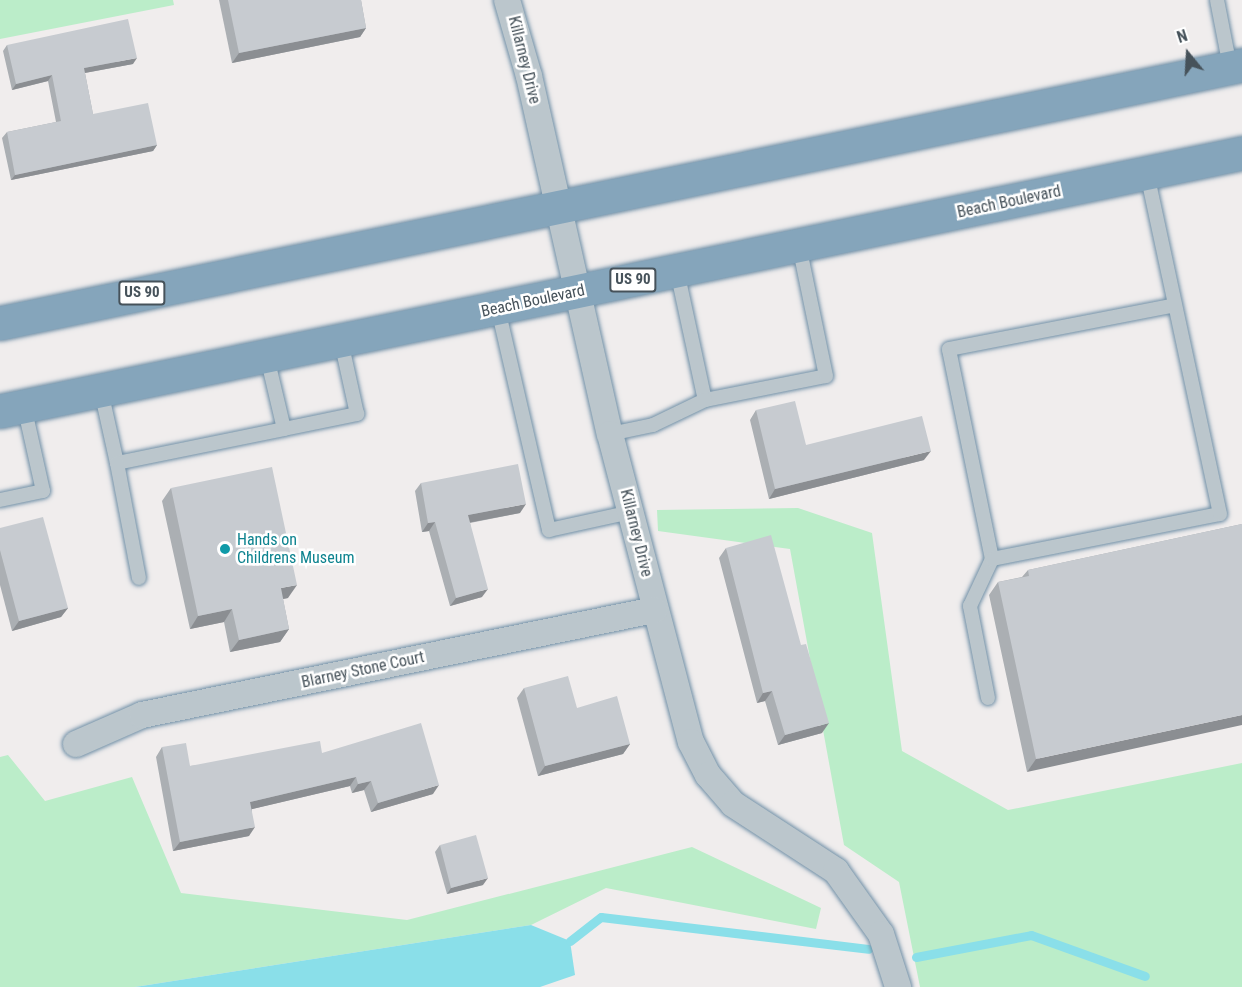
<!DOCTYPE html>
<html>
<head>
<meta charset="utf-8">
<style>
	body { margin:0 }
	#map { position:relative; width:1242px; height:987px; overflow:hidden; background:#f0eded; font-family:"Roboto Condensed",sans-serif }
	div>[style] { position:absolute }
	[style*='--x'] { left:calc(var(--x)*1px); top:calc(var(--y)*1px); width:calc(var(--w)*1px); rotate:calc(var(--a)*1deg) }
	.green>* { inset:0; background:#bbedc9 }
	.water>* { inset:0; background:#8adfe9 }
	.stream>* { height:9px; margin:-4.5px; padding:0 4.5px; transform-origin:4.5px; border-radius:4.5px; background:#8adfe9 }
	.roads { filter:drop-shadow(0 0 2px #7190a7) drop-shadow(0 0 2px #7190a7) }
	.lane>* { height:14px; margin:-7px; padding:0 7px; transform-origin:7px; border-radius:7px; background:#bbc6cc }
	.street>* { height:26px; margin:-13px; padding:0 13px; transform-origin:13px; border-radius:13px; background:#bbc6cc }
	.highway>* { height:33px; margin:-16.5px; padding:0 16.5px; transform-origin:16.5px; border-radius:16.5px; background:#85a5bb }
	.wall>* { inset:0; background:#abafb3 }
	.shaded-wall>* { inset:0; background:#8b8e92 }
	.building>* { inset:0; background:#c7cbd0 }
	.dots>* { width:16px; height:16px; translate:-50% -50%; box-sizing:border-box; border:3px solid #fff; border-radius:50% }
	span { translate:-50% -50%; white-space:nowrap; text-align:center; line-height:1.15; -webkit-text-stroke:5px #fff; paint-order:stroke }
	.shield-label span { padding:2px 4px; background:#fff; border:2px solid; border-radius:4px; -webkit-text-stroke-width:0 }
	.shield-label { font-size:15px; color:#46525a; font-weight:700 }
	.street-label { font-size:16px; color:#46525a }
	.culture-label { font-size:16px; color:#0d838f }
	.left { translate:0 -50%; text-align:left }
	.north { position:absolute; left:1158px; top:24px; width:60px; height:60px; -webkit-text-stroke:4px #fff; paint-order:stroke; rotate:342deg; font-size:16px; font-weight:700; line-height:24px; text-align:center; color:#46525a }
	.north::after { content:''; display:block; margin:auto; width:21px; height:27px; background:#46525a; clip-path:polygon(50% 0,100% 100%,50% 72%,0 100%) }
</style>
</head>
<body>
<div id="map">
	<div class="green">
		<i style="clip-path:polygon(0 0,173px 0,174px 5px,0 39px)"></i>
		<i style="clip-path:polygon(798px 508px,872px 533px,902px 751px,1008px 810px,1242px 763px,1242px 987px,920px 987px,899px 882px,844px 845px,790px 549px,658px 531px,657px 510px)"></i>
		<i style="clip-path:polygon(8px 755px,45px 801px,132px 777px,181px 893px,407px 920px,692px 847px,821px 908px,816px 929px,606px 888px,531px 925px,135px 987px,0 987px,0 757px)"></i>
	</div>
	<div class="water">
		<i style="clip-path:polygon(531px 925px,570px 941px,575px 975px,540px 987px,135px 987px)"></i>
	</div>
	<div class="stream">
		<i style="--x:570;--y:941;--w:39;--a:-38"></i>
		<i style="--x:601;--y:917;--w:269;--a:6.8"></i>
		<i style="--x:916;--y:957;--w:117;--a:-10.8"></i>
		<i style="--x:1031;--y:935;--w:121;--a:19.8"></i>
	</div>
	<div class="roads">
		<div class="lane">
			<i style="--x:1217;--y:0;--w:68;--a:79"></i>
			<i style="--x:677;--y:271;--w:132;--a:77.8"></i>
			<i style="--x:705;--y:400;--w:123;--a:-11.2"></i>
			<i style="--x:826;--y:376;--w:133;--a:-101.7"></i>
			<i style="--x:498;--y:309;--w:227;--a:77"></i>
			<i style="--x:549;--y:530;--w:84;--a:-12.4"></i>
			<i style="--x:267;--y:357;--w:74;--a:76.7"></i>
			<i style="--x:284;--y:429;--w:75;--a:-11.6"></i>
			<i style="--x:357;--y:414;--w:75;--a:-102.4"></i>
			<i style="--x:101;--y:391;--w:74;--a:77.5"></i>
			<i style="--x:117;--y:463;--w:170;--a:-11.5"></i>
			<i style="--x:610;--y:434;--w:44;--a:-11.8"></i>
			<i style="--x:653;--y:425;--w:58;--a:-25.7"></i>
			<i style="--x:117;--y:463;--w:117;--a:79.2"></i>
			<i style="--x:0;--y:500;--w:44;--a:-11.8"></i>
			<i style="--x:43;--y:491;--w:87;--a:-102.6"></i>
			<i style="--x:992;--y:559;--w:214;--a:-101.6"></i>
			<i style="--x:949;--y:349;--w:230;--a:-11"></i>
			<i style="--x:988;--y:698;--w:94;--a:-101.1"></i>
			<i style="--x:970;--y:606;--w:52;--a:-64.9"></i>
			<i style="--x:992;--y:559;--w:232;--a:-11.2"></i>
			<i style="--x:1220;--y:514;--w:349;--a:-102.1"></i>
		</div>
		<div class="street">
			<i style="--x:507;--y:0;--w:79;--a:73.9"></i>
			<i style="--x:529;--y:76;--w:367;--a:77.3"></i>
			<i style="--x:610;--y:434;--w:318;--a:75.3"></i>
			<i style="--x:691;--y:742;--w:37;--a:63"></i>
			<i style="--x:708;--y:775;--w:38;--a:49"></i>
			<i style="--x:733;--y:804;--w:123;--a:33"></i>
			<i style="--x:836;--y:871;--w:77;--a:54.5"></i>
			<i style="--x:881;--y:934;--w:56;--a:72.2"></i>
			<i style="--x:76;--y:744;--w:72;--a:-23.7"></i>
			<i style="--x:142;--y:715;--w:523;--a:-11.59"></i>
		</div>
		<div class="highway">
			<i style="--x:0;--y:323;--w:1269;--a:-11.74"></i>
			<i style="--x:0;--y:411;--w:1269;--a:-11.74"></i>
		</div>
	</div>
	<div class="wall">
		<i style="clip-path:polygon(219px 0,361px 0,366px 28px,360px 37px,232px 63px)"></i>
		<i style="clip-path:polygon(7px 45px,133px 64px,85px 73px,93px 114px,157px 145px,153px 151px,11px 180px,2px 138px,7px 132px,56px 122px,48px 81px,12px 90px,3px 51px)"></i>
		<i style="clip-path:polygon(756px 410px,806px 445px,924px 460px,769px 499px,750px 420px)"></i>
		<i style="clip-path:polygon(421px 483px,520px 513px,470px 523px,482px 597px,450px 606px,429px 531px,422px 532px,415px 491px)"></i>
		<i style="clip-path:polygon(171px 488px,288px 598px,283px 599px,289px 629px,280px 642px,230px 652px,224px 622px,190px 629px,162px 501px)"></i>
		<i style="clip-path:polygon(1242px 524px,1027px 772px,989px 595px,998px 582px,1022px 577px,1028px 570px)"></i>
		<i style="clip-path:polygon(0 528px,68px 608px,61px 617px,12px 631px,0 585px)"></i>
		<i style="clip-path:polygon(726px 548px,822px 733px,778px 745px,765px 701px,757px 703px,719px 558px)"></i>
		<i style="clip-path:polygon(524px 688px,577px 708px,630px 744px,623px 754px,538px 776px,517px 698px)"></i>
		<i style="clip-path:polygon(162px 747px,190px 766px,322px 753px,433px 794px,371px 812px,364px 790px,352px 793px,350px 786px,252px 809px,249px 836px,173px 851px,156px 757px)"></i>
		<i style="clip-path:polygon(440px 845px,483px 885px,447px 894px,435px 852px)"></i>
	</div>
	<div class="shaded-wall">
		<i style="clip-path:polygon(366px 28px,360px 37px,232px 63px,239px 53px)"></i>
		<i style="clip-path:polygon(137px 58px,133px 64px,79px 74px,84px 68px)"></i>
		<i style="clip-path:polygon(52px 75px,48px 81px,12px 90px,16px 84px)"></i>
		<i style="clip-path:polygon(157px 145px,153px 151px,11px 180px,15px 175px)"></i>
		<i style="clip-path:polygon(931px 451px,924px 460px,769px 499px,775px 489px)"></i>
		<i style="clip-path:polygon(526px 504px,520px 513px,462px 524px,468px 515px)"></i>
		<i style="clip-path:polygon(435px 522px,429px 531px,422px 532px,428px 523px)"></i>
		<i style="clip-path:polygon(297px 585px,288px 598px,272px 601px,281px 588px)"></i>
		<i style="clip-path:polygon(488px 589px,482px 597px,450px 606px,456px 598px)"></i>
		<i style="clip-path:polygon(68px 608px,61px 617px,12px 631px,19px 621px)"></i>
		<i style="clip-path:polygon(232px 609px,224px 622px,190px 629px,198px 616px)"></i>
		<i style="clip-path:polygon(289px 629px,280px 642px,230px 652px,239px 640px)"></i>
		<i style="clip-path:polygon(772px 691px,765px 701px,757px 703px,763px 693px)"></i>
		<i style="clip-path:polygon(1242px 715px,1242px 725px,1027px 772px,1036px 759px)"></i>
		<i style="clip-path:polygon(829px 723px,822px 733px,778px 745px,785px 735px)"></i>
		<i style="clip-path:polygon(630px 744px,623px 754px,538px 776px,545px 766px)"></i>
		<i style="clip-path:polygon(356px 777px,350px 786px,244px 811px,250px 802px)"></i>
		<i style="clip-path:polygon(371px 781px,364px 790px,352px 793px,358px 784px)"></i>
		<i style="clip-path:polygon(439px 785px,433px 794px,371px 812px,378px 803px)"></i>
		<i style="clip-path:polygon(255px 827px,249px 836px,173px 851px,180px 842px)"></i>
		<i style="clip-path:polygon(488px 878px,483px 885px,447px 894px,451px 888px)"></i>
	</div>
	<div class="building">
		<i style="clip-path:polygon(228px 0,361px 0,366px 28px,239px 53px)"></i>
		<i style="clip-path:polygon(128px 19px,137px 58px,84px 68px,93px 114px,148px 103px,157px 145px,15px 175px,7px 132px,61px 121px,52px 75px,16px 84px,7px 45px)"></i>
		<i style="clip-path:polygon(795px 401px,806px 445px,922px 416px,931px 451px,775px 489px,756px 410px)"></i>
		<i style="clip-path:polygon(518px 464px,526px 504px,468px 515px,488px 589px,456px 598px,435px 522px,428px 523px,421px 483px)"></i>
		<i style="clip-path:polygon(272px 467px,297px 585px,281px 588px,289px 629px,239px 640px,232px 609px,198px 616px,171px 488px)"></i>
		<i style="clip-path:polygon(43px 517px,68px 608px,19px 621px,0 550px,0 528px)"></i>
		<i style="clip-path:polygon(1242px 524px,1242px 715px,1036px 759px,998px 582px,1029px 576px,1028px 570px)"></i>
		<i style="clip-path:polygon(771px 535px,801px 645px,806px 644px,829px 723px,785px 735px,772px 691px,763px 693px,726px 548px)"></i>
		<i style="clip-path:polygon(568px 676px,577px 708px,617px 696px,630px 744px,545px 766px,524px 688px)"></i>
		<i style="clip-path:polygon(421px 723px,439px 785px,378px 803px,371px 781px,358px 784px,356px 777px,250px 802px,255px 827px,180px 842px,162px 747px,186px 743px,190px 766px,320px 741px,322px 753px)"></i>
		<i style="clip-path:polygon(476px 835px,488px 878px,451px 888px,440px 845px)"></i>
	</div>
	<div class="dots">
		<i style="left:225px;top:549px;background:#0f9aa8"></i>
	</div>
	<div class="shield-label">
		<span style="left:633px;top:280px">US 90</span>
		<span style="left:142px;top:293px">US 90</span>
	</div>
	<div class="street-label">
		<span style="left:524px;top:60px;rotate:76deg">Killarney Drive</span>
		<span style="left:1009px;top:202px;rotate:-12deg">Beach Boulevard</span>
		<span style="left:533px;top:301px;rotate:-12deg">Beach Boulevard</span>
		<span style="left:636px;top:533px;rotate:76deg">Killarney Drive</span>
		<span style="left:363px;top:670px;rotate:-12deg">Blarney Stone Court</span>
	</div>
	<div class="culture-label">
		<span class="left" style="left:237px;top:549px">Hands on<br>Childrens Museum</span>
	</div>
	<div class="north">N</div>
</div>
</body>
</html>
